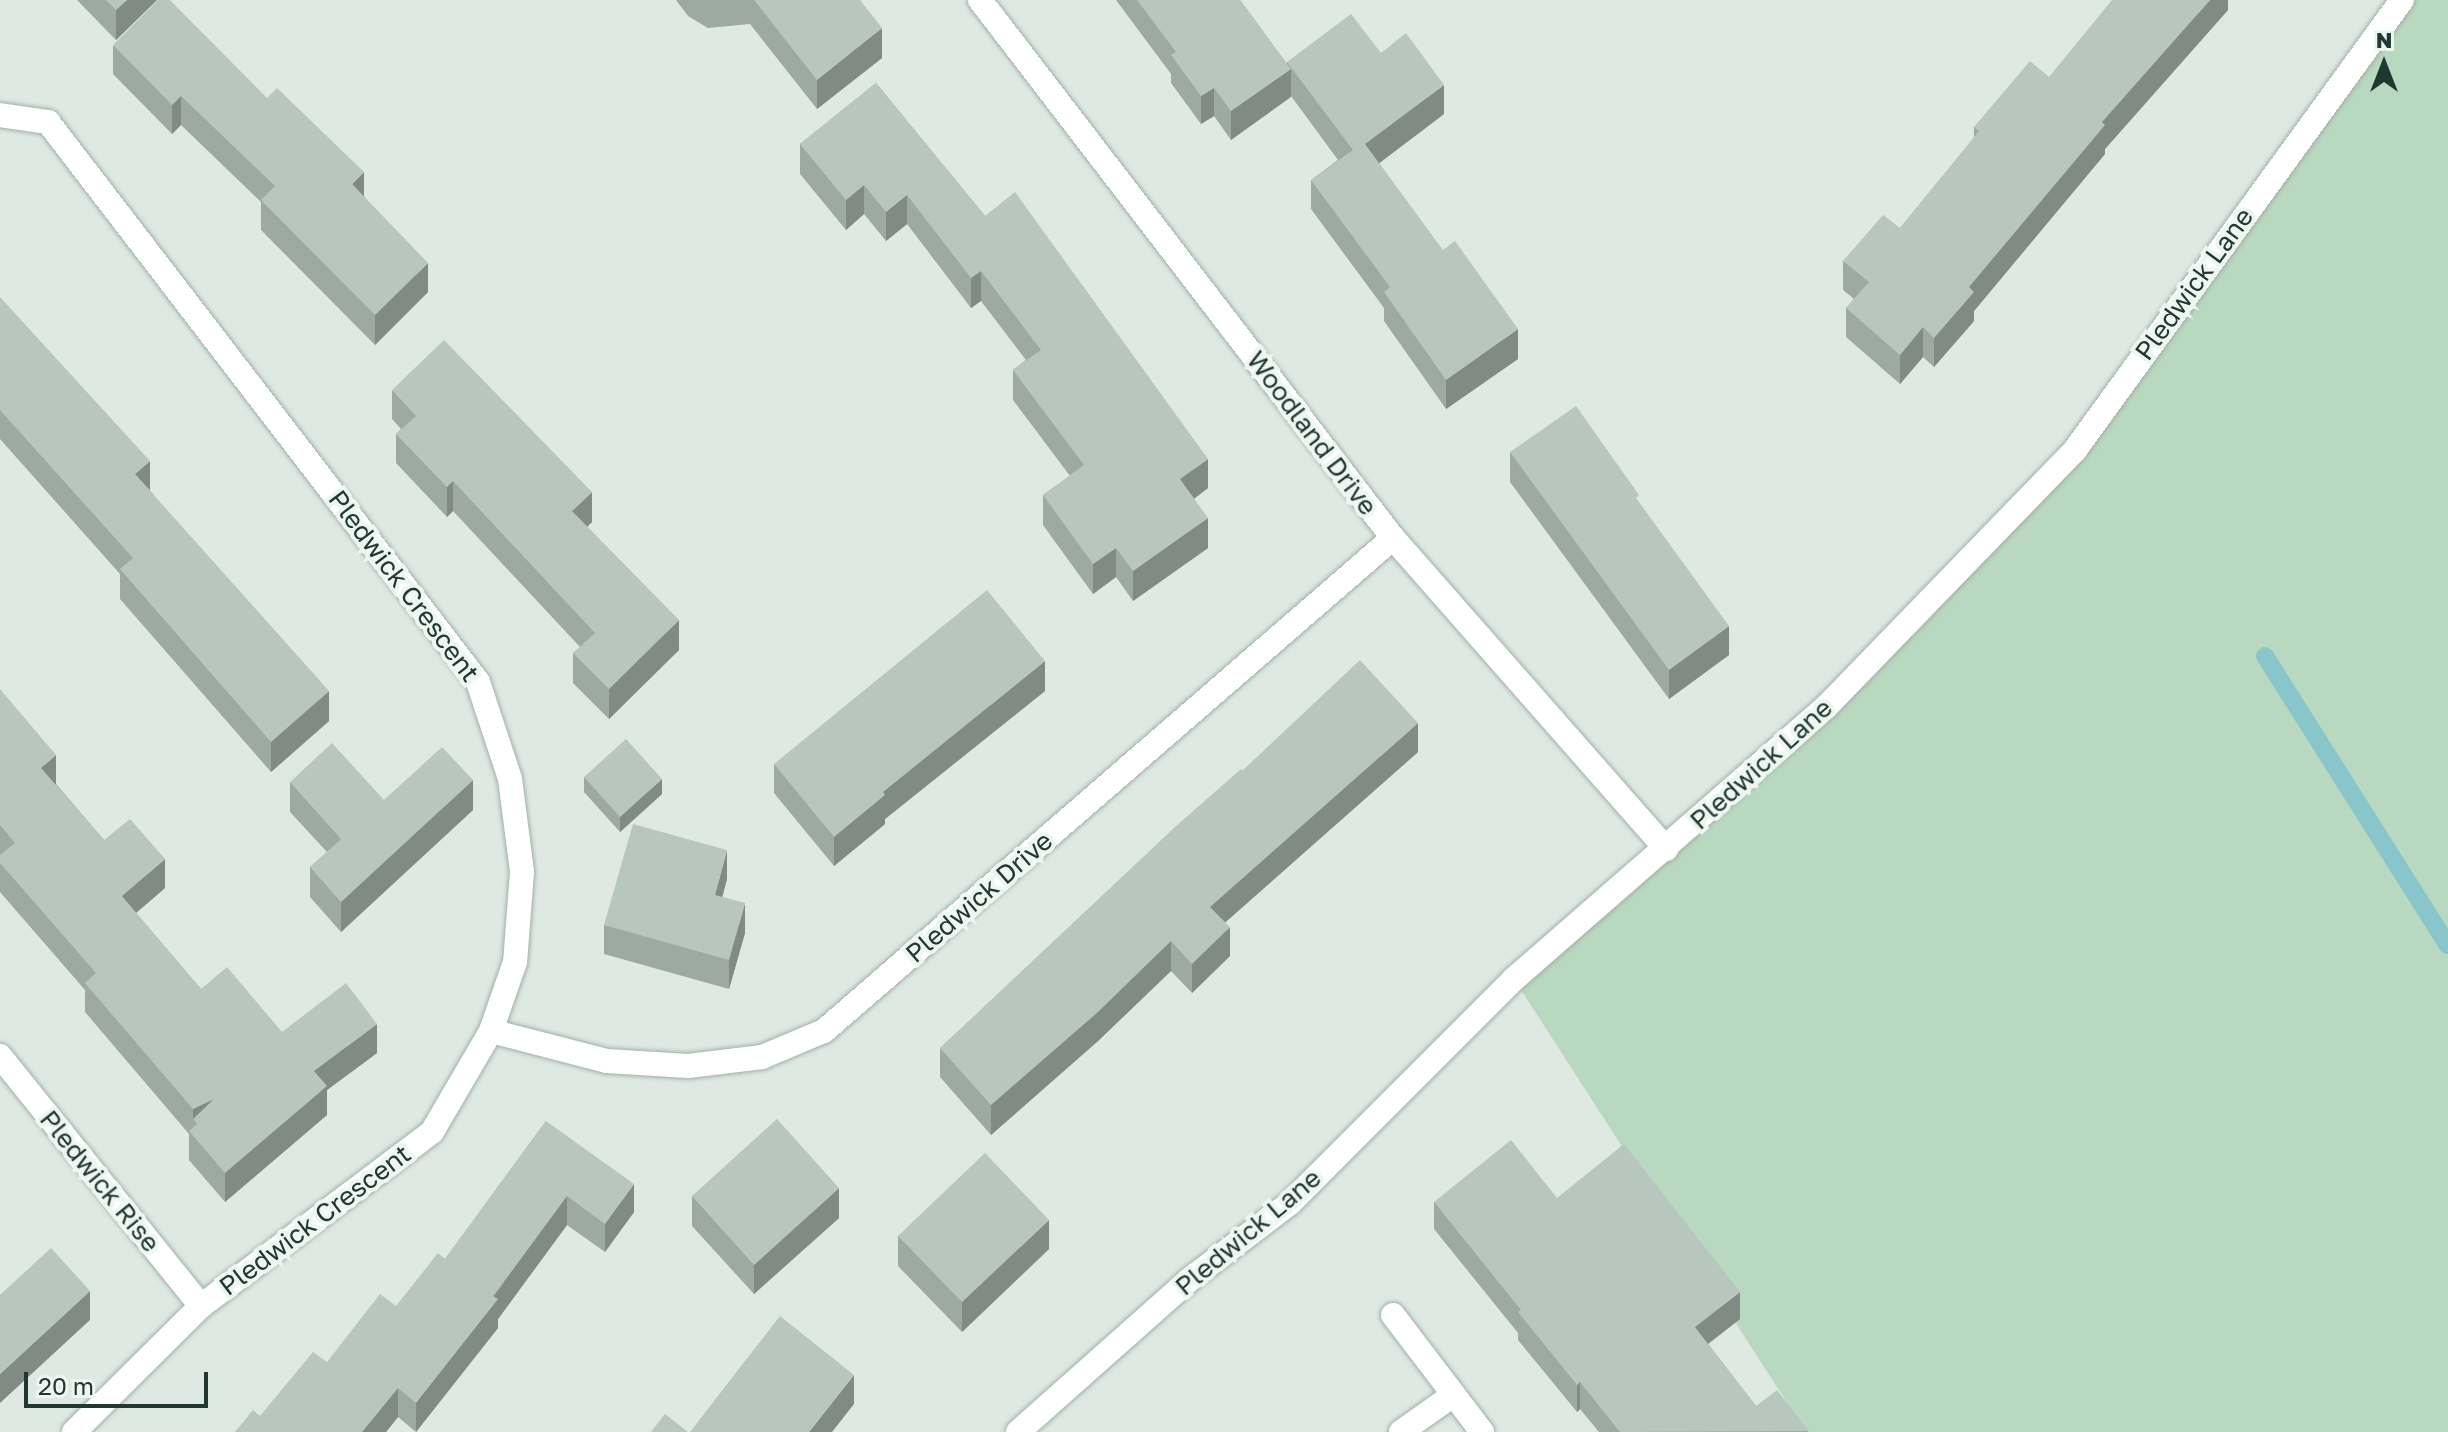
<!DOCTYPE html>
<html>
<head>
<meta charset="utf-8">
<style>
	body { margin:0 }
	#map { position:relative; width:2448px; height:1432px; overflow:hidden; background:#dee9e3; font-family:"Golos Text",sans-serif }
	div>[style] { position:absolute }
	[style*='--x'] { left:calc(var(--x)*1px); top:calc(var(--y)*1px); width:calc(var(--w)*1px); rotate:calc(var(--a)*1deg) }
	.green>* { inset:0; background:#b8d9bf }
	.stream>* { height:18px; margin:-9px; padding:0 9px; transform-origin:9px; border-radius:9px; background:#88c6cc }
	.roads { filter:drop-shadow(0 0 2px #a2b0aa) drop-shadow(0 0 2px #a2b0aa) }
	.street>* { height:24px; margin:-12px; padding:0 12px; transform-origin:12px; border-radius:12px; background:#fff }
	.wall>* { inset:0; background:#9daaa4 }
	.shaded-wall>* { inset:0; background:#808b86 }
	.building>* { inset:0; background:#b7c6bf }
	span { translate:-50% -50%; white-space:nowrap; text-align:center; line-height:1.15; -webkit-text-stroke:8px #eef6f2; paint-order:stroke }
	.street-label { font-size:26px; color:#213830 }
	.north { position:absolute; left:2344px; top:24px; width:80px; height:80px; -webkit-text-stroke:6px #eef6f2; paint-order:stroke; rotate:0deg; font-size:22px; font-weight:700; line-height:32px; text-align:center; color:#213830 }
	.north::after { content:''; display:block; margin:auto; width:28px; height:36px; background:#213830; clip-path:polygon(50% 0,100% 100%,50% 72%,0 100%) }
	.scale { position:absolute; left:24px; top:1372px; width:184px; height:36px; box-sizing:border-box; border:4px solid #213830; border-top:0; padding-left:10px; font-size:24px; line-height:28px; white-space:nowrap; color:#213830; -webkit-text-stroke:6px #eef6f2; paint-order:stroke }
</style>
</head>
<body>
<div id="map">
	<div class="green">
		<i style="clip-path:polygon(2402px 0,2448px 0,2448px 1432px,1806px 1432px,1514px 979px,1666px 849px,2075px 450px)"></i>
	</div>
	<div class="stream">
		<i style="--x:2265;--y:656;--w:342;--a:57.7"></i>
	</div>
	<div class="roads">
		<div class="street">
			<i style="--x:980;--y:0;--w:678;--a:52.49"></i>
			<i style="--x:1393;--y:538;--w:414;--a:48.7"></i>
			<i style="--x:0;--y:115;--w:49;--a:8.3"></i>
			<i style="--x:48;--y:122;--w:706;--a:52.48"></i>
			<i style="--x:478;--y:682;--w:102;--a:71.7"></i>
			<i style="--x:510;--y:779;--w:94;--a:82.6"></i>
			<i style="--x:522;--y:872;--w:90;--a:94.4"></i>
			<i style="--x:515;--y:962;--w:73;--a:109.2"></i>
			<i style="--x:491;--y:1031;--w:117;--a:120.3"></i>
			<i style="--x:432;--y:1132;--w:289;--a:143"></i>
			<i style="--x:201;--y:1306;--w:179;--a:135.2"></i>
			<i style="--x:491;--y:1031;--w:120;--a:14.5"></i>
			<i style="--x:607;--y:1061;--w:81;--a:3.5"></i>
			<i style="--x:688;--y:1066;--w:75;--a:-6.9"></i>
			<i style="--x:762;--y:1057;--w:67;--a:-22.8"></i>
			<i style="--x:824;--y:1031;--w:753;--a:-40.91"></i>
			<i style="--x:0;--y:1056;--w:321;--a:51.2"></i>
			<i style="--x:1393;--y:1315;--w:147;--a:52.7"></i>
			<i style="--x:1018;--y:1432;--w:229;--a:-41.6"></i>
			<i style="--x:1189;--y:1280;--w:127;--a:-37.3"></i>
			<i style="--x:1290;--y:1203;--w:317;--a:-45"></i>
			<i style="--x:1514;--y:979;--w:414;--a:-41.1"></i>
			<i style="--x:1826;--y:707;--w:358;--a:-45.9"></i>
			<i style="--x:2075;--y:450;--w:556;--a:-54"></i>
			<i style="--x:1401;--y:1432;--w:64;--a:-35.4"></i>
		</div>
	</div>
	<div class="wall">
		<i style="clip-path:polygon(77px 0,157px 0,116px 40px)"></i>
		<i style="clip-path:polygon(676px 0,860px 0,882px 58px,817px 109px,750px 24px,708px 28px,688px 16px)"></i>
		<i style="clip-path:polygon(1116px 0,1240px 0,1287px 64px,1287px 62px,1381px 53px,1444px 114px,1379px 163px,1518px 359px,1446px 409px,1384px 321px,1384px 308px,1311px 209px,1311px 180px,1338px 160px,1291px 96px,1231px 140px,1214px 116px,1201px 124px,1171px 83px,1171px 74px)"></i>
		<i style="clip-path:polygon(2228px 0,2228px 10px,2105px 149px,2105px 154px,1974px 311px,1974px 321px,1934px 367px,1923px 357px,1900px 384px,1846px 337px,1846px 308px,1854px 299px,1843px 290px,1843px 261px,1900px 228px,1974px 138px,1974px 127px,2049px 77px)"></i>
		<i style="clip-path:polygon(113px 45px,364px 196px,428px 292px,375px 345px,261px 230px,261px 202px,181px 125px,172px 134px,113px 74px)"></i>
		<i style="clip-path:polygon(876px 83px,1208px 488px,1194px 499px,1208px 548px,1133px 601px,1116px 577px,1093px 594px,1043px 525px,1043px 495px,1070px 476px,1013px 400px,1013px 370px,1026px 360px,981px 301px,971px 308px,907px 224px,886px 241px,864px 214px,846px 230px,800px 174px,800px 144px)"></i>
		<i style="clip-path:polygon(0 297px,329px 721px,271px 772px,120px 599px,120px 574px,0 439px)"></i>
		<i style="clip-path:polygon(392px 390px,592px 522px,587px 527px,679px 650px,609px 719px,573px 683px,573px 653px,580px 647px,453px 511px,447px 517px,396px 463px,396px 434px,401px 429px,392px 419px)"></i>
		<i style="clip-path:polygon(1510px 452px,1729px 655px,1669px 699px,1510px 482px)"></i>
		<i style="clip-path:polygon(0 689px,56px 784px,104px 840px,165px 888px,136px 913px,201px 989px,282px 1032px,377px 1053px,327px 1090px,327px 1115px,225px 1202px,189px 1160px,189px 1134px,85px 1012px,85px 990px,0 892px)"></i>
		<i style="clip-path:polygon(1045px 691px,885px 819px,885px 824px,834px 866px,774px 793px,774px 764px)"></i>
		<i style="clip-path:polygon(1418px 752px,1225px 922px,1230px 956px,1192px 993px,1171px 971px,1098px 1041px,991px 1135px,940px 1077px,940px 1048px,1242px 771px)"></i>
		<i style="clip-path:polygon(584px 777px,662px 794px,620px 832px,584px 792px)"></i>
		<i style="clip-path:polygon(290px 782px,384px 800px,473px 810px,341px 932px,310px 897px,310px 867px,327px 852px,290px 812px)"></i>
		<i style="clip-path:polygon(727px 879px,722px 897px,745px 933px,729px 989px,604px 954px,604px 925px)"></i>
		<i style="clip-path:polygon(546px 1121px,634px 1212px,605px 1252px,567px 1225px,498px 1319px,498px 1328px,416px 1432px,398px 1417px,386px 1432px,235px 1432px,260px 1416px,396px 1306px,445px 1259px)"></i>
		<i style="clip-path:polygon(692px 1196px,839px 1218px,754px 1294px,692px 1226px)"></i>
		<i style="clip-path:polygon(1557px 1198px,1740px 1319px,1708px 1344px,1756px 1406px,1809px 1432px,1599px 1432px,1580px 1409px,1577px 1412px,1518px 1340px,1518px 1333px,1434px 1229px,1434px 1202px)"></i>
		<i style="clip-path:polygon(898px 1236px,1049px 1249px,962px 1332px,898px 1266px)"></i>
	</div>
	<div class="shaded-wall">
		<i style="clip-path:polygon(127px 0,157px 0,116px 40px,116px 10px)"></i>
		<i style="clip-path:polygon(2210px 0,2228px 0,2228px 10px,2105px 149px,2105px 154px,1974px 311px,1974px 321px,1934px 367px,1934px 338px,1969px 287px,2102px 122px)"></i>
		<i style="clip-path:polygon(882px 28px,882px 58px,817px 109px,817px 80px)"></i>
		<i style="clip-path:polygon(1291px 69px,1291px 97px,1231px 140px,1231px 111px)"></i>
		<i style="clip-path:polygon(1444px 85px,1444px 114px,1365px 174px,1365px 144px)"></i>
		<i style="clip-path:polygon(1214px 88px,1214px 116px,1201px 124px,1201px 96px)"></i>
		<i style="clip-path:polygon(181px 96px,181px 125px,172px 134px,172px 105px)"></i>
		<i style="clip-path:polygon(364px 172px,364px 201px,352px 184px)"></i>
		<i style="clip-path:polygon(864px 185px,864px 214px,846px 230px,846px 200px)"></i>
		<i style="clip-path:polygon(907px 195px,907px 224px,886px 241px,886px 212px)"></i>
		<i style="clip-path:polygon(428px 263px,428px 292px,375px 345px,375px 315px)"></i>
		<i style="clip-path:polygon(981px 271px,981px 301px,971px 308px,971px 278px)"></i>
		<i style="clip-path:polygon(1923px 327px,1923px 357px,1900px 384px,1900px 355px)"></i>
		<i style="clip-path:polygon(1518px 329px,1518px 359px,1446px 409px,1446px 380px)"></i>
		<i style="clip-path:polygon(1208px 459px,1208px 488px,1180px 509px,1180px 479px)"></i>
		<i style="clip-path:polygon(150px 461px,150px 490px,135px 474px)"></i>
		<i style="clip-path:polygon(453px 481px,453px 511px,447px 517px,447px 487px)"></i>
		<i style="clip-path:polygon(592px 492px,592px 522px,572px 541px,572px 511px)"></i>
		<i style="clip-path:polygon(1208px 518px,1208px 548px,1133px 601px,1133px 571px)"></i>
		<i style="clip-path:polygon(1116px 548px,1116px 577px,1093px 594px,1093px 564px)"></i>
		<i style="clip-path:polygon(679px 620px,679px 650px,609px 719px,609px 689px)"></i>
		<i style="clip-path:polygon(1729px 626px,1729px 655px,1669px 699px,1669px 670px)"></i>
		<i style="clip-path:polygon(1045px 661px,1045px 691px,885px 819px,885px 824px,834px 866px,834px 837px,883px 792px)"></i>
		<i style="clip-path:polygon(329px 691px,329px 721px,271px 772px,271px 742px)"></i>
		<i style="clip-path:polygon(1418px 723px,1418px 752px,1210px 936px,1210px 907px)"></i>
		<i style="clip-path:polygon(56px 755px,56px 784px,41px 797px,41px 768px)"></i>
		<i style="clip-path:polygon(662px 779px,662px 794px,620px 832px,620px 817px)"></i>
		<i style="clip-path:polygon(473px 780px,473px 810px,341px 932px,341px 902px)"></i>
		<i style="clip-path:polygon(727px 850px,727px 879px,715px 925px,715px 895px)"></i>
		<i style="clip-path:polygon(165px 859px,165px 888px,122px 925px,122px 896px)"></i>
		<i style="clip-path:polygon(745px 903px,745px 933px,729px 989px,729px 960px)"></i>
		<i style="clip-path:polygon(1230px 927px,1230px 956px,1192px 993px,1192px 964px)"></i>
		<i style="clip-path:polygon(1171px 941px,1171px 971px,1098px 1041px,991px 1135px,991px 1105px)"></i>
		<i style="clip-path:polygon(377px 1024px,377px 1053px,327px 1090px,327px 1115px,225px 1202px,225px 1173px,314px 1071px)"></i>
		<i style="clip-path:polygon(214px 1099px,197px 1124px,193px 1119px,193px 1109px)"></i>
		<i style="clip-path:polygon(634px 1184px,634px 1212px,605px 1252px,605px 1224px)"></i>
		<i style="clip-path:polygon(839px 1188px,839px 1218px,754px 1294px,754px 1265px)"></i>
		<i style="clip-path:polygon(567px 1196px,567px 1225px,498px 1319px,498px 1328px,416px 1432px,416px 1403px)"></i>
		<i style="clip-path:polygon(1049px 1220px,1049px 1249px,962px 1332px,962px 1302px)"></i>
		<i style="clip-path:polygon(90px 1291px,90px 1320px,0 1403px,0 1374px)"></i>
		<i style="clip-path:polygon(1740px 1292px,1740px 1319px,1695px 1354px,1695px 1327px)"></i>
		<i style="clip-path:polygon(854px 1375px,854px 1404px,832px 1432px,809px 1432px)"></i>
		<i style="clip-path:polygon(1580px 1382px,1580px 1409px,1577px 1412px,1577px 1385px)"></i>
		<i style="clip-path:polygon(398px 1388px,398px 1417px,386px 1432px,362px 1432px)"></i>
	</div>
	<div class="building">
		<i style="clip-path:polygon(106px 0,127px 0,116px 10px)"></i>
		<i style="clip-path:polygon(158px 0,170px 0,267px 98px,277px 88px,364px 172px,352px 184px,428px 263px,375px 315px,261px 200px,275px 186px,181px 96px,172px 105px,113px 45px)"></i>
		<i style="clip-path:polygon(754px 0,860px 0,882px 28px,817px 80px)"></i>
		<i style="clip-path:polygon(1137px 0,1240px 0,1291px 69px,1231px 111px,1214px 88px,1201px 96px,1171px 55px,1176px 52px)"></i>
		<i style="clip-path:polygon(2112px 0,2210px 0,2102px 122px,2105px 125px,1969px 287px,1974px 292px,1934px 338px,1923px 327px,1900px 355px,1846px 308px,1869px 282px,1843px 261px,1883px 215px,1900px 228px,1979px 131px,1974px 127px,2030px 61px,2049px 77px)"></i>
		<i style="clip-path:polygon(1351px 14px,1381px 53px,1406px 33px,1444px 85px,1365px 144px,1443px 250px,1455px 241px,1518px 329px,1446px 380px,1384px 292px,1390px 287px,1311px 180px,1353px 150px,1287px 62px)"></i>
		<i style="clip-path:polygon(876px 83px,985px 216px,1015px 192px,1208px 459px,1180px 479px,1208px 518px,1133px 571px,1116px 548px,1093px 564px,1043px 495px,1084px 465px,1013px 370px,1041px 350px,981px 271px,971px 278px,907px 195px,886px 212px,864px 185px,846px 200px,800px 144px)"></i>
		<i style="clip-path:polygon(0 297px,150px 461px,135px 474px,329px 691px,271px 742px,120px 569px,133px 558px,0 410px)"></i>
		<i style="clip-path:polygon(444px 340px,592px 492px,572px 511px,679px 620px,609px 689px,573px 653px,595px 633px,453px 481px,447px 487px,396px 434px,416px 416px,392px 390px)"></i>
		<i style="clip-path:polygon(1576px 406px,1639px 495px,1636px 498px,1729px 626px,1669px 670px,1510px 452px)"></i>
		<i style="clip-path:polygon(987px 590px,1045px 661px,883px 792px,885px 795px,834px 837px,774px 764px)"></i>
		<i style="clip-path:polygon(1360px 660px,1418px 723px,1210px 907px,1230px 927px,1192px 964px,1171px 941px,1098px 1012px,991px 1105px,940px 1048px,1175px 827px,1241px 769px,1242px 771px)"></i>
		<i style="clip-path:polygon(0 689px,56px 755px,41px 768px,104px 840px,130px 819px,165px 859px,122px 896px,201px 989px,227px 967px,282px 1032px,346px 983px,377px 1024px,314px 1071px,327px 1086px,225px 1173px,189px 1131px,197px 1124px,193px 1119px,214px 1099px,193px 1109px,85px 983px,96px 973px,0 863px,0 855px,15px 843px,0 825px)"></i>
		<i style="clip-path:polygon(626px 739px,662px 779px,620px 817px,584px 777px)"></i>
		<i style="clip-path:polygon(332px 743px,384px 800px,442px 747px,473px 780px,341px 902px,310px 867px,341px 839px,290px 782px)"></i>
		<i style="clip-path:polygon(633px 824px,727px 850px,715px 895px,745px 903px,729px 960px,604px 925px)"></i>
		<i style="clip-path:polygon(777px 1119px,839px 1188px,754px 1265px,692px 1196px)"></i>
		<i style="clip-path:polygon(546px 1121px,634px 1184px,605px 1224px,567px 1196px,493px 1296px,498px 1299px,416px 1403px,398px 1388px,362px 1432px,235px 1432px,253px 1410px,260px 1416px,313px 1352px,327px 1362px,380px 1294px,396px 1306px,438px 1253px,445px 1259px)"></i>
		<i style="clip-path:polygon(1511px 1140px,1557px 1198px,1624px 1144px,1740px 1292px,1695px 1327px,1756px 1406px,1777px 1390px,1809px 1431px,1620px 1432px,1580px 1382px,1577px 1385px,1518px 1312px,1521px 1310px,1434px 1202px)"></i>
		<i style="clip-path:polygon(985px 1153px,1049px 1220px,962px 1302px,898px 1236px)"></i>
		<i style="clip-path:polygon(51px 1248px,90px 1291px,0 1374px,0 1295px)"></i>
		<i style="clip-path:polygon(780px 1316px,854px 1375px,809px 1432px,690px 1432px)"></i>
		<i style="clip-path:polygon(665px 1414px,688px 1432px,651px 1432px)"></i>
	</div>
	<div class="street-label">
		<span style="left:2194px;top:284px;rotate:-54deg">Pledwick Lane</span>
		<span style="left:1312px;top:433px;rotate:53deg">Woodland Drive</span>
		<span style="left:404px;top:586px;rotate:53deg">Pledwick Crescent</span>
		<span style="left:1761px;top:764px;rotate:-42deg">Pledwick Lane</span>
		<span style="left:979px;top:897px;rotate:-41deg">Pledwick Drive</span>
		<span style="left:100px;top:1181px;rotate:51deg">Pledwick Rise</span>
		<span style="left:315px;top:1220px;rotate:-37deg">Pledwick Crescent</span>
		<span style="left:1248px;top:1232px;rotate:-40deg">Pledwick Lane</span>
	</div>
	<div class="north">N</div>
	<div class="scale">20 m</div>
</div>
</body>
</html>
